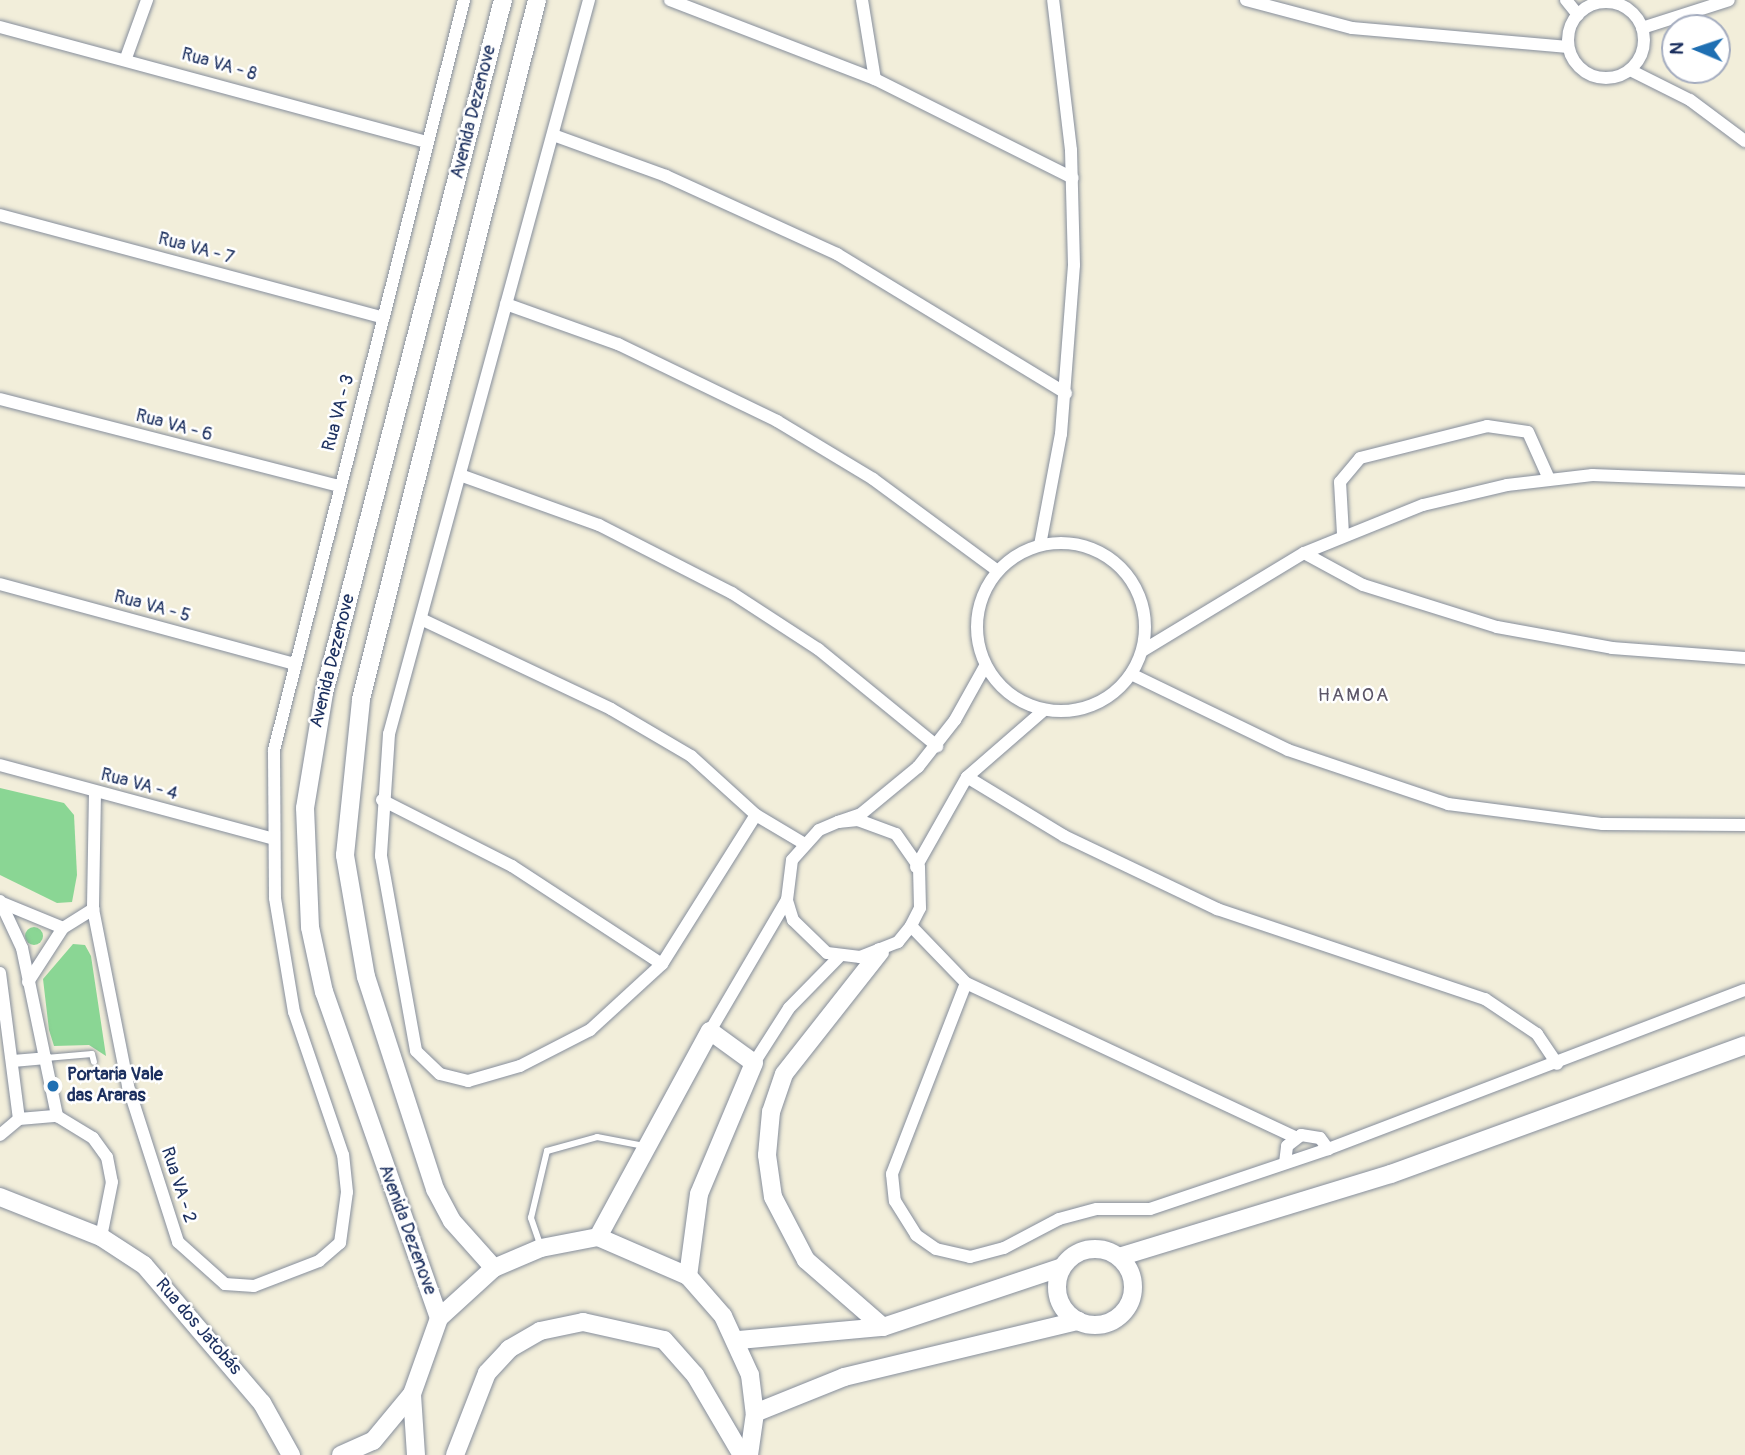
<!DOCTYPE html>
<html>
<head>
<meta charset="utf-8">
<style>
	body { margin:0 }
	#map { position:relative; width:1745px; height:1455px; overflow:hidden; background:#f2eeda; font-family:Pangolin,sans-serif }
	div>[style] { position:absolute }
	[style*='--x'] { left:calc(var(--x)*1px); top:calc(var(--y)*1px); width:calc(var(--w)*1px); rotate:calc(var(--a)*1deg) }
	.green>* { inset:0; background:#8ad694 }
	.round { border-radius:50% }
	.roads { filter:drop-shadow(0 0 2px #868e9c) drop-shadow(0 0 2px #868e9c) }
	.lane>* { height:6px; margin:-3px; padding:0 3px; transform-origin:3px; border-radius:3px; background:#fff }
	.street>* { height:12px; margin:-6px; padding:0 6px; transform-origin:6px; border-radius:6px; background:#fff }
	.street>.ring { margin:-6px; padding:0; box-sizing:content-box; background:none; border:12px solid #fff; border-radius:50% }
	.secondary>* { height:18px; margin:-9px; padding:0 9px; transform-origin:9px; border-radius:9px; background:#fff }
	.secondary>.ring { margin:-9px; padding:0; box-sizing:content-box; background:none; border:18px solid #fff; border-radius:50% }
	.dots>* { width:19px; height:19px; translate:-50% -50%; box-sizing:border-box; border:4px solid #fff; border-radius:50% }
	span { translate:-50% -50%; white-space:nowrap; text-align:center; line-height:1.15; -webkit-text-stroke:5px #fff; paint-order:stroke }
	.street-label { font-size:18px; color:#1b2f5e }
	.poi-label { font-size:18px; color:#1b2f5e; font-weight:700 }
	.left { translate:0 -50%; text-align:left }
	.neighbourhood-label { font-size:19px; color:#5c5668; letter-spacing:2px }
	.north { position:absolute; left:1661px; top:14px; width:70px; height:70px; box-sizing:border-box; background:#fff; border:2px solid #a4acbf; border-radius:50%; rotate:272deg; font-size:19px; font-weight:700; line-height:28px; text-align:center; color:#1b2f5e }
	.north::after { content:''; display:block; margin:auto; width:24px; height:32px; background:#1f6fb2; clip-path:polygon(50% 0,100% 100%,50% 72%,0 100%) }
</style>
</head>
<body>
<div id="map">
	<div class="green">
		<i style="clip-path:polygon(0 788px,64px 803px,74px 815px,77px 875px,72px 902px,57px 903px,0 875px)"></i>
		<i class="round" style="left:25px;top:927px;width:18px;height:18px"></i>
		<i style="clip-path:polygon(73px 944px,85px 945px,91px 956px,106px 1056px,89px 1045px,54px 1046px,49px 1030px,43px 979px)"></i>
	</div>
	<div class="roads">
		<div class="lane">
			<i style="--x:46;--y:1058;--w:46;--a:-5"></i>
			<i style="--x:92;--y:1054;--w:8;--a:76"></i>
			<i style="--x:541;--y:1247;--w:31;--a:-109"></i>
			<i style="--x:531;--y:1218;--w:69;--a:-76.6"></i>
			<i style="--x:547;--y:1151;--w:52;--a:-15.6"></i>
			<i style="--x:597;--y:1137;--w:48;--a:10.8"></i>
		</div>
		<div class="street">
			<i style="--x:589;--y:0;--w:761;--a:105.24"></i>
			<i style="--x:389;--y:734;--w:122;--a:93.8"></i>
			<i style="--x:381;--y:856;--w:198;--a:79.8"></i>
			<i style="--x:416;--y:1051;--w:33;--a:44"></i>
			<i style="--x:440;--y:1074;--w:29;--a:14"></i>
			<i style="--x:468;--y:1081;--w:54;--a:-16.1"></i>
			<i style="--x:520;--y:1066;--w:79;--a:-27.2"></i>
			<i style="--x:590;--y:1030;--w:98;--a:-42.5"></i>
			<i style="--x:662;--y:964;--w:176;--a:-57.8"></i>
			<i style="--x:670;--y:0;--w:220;--a:21.1"></i>
			<i style="--x:875;--y:79;--w:221;--a:26.6"></i>
			<i style="--x:862;--y:0;--w:80;--a:80.7"></i>
			<i style="--x:1246;--y:0;--w:110;--a:14.8"></i>
			<i style="--x:1352;--y:28;--w:217;--a:5"></i>
			<i style="--x:1566;--y:0;--w:19;--a:51"></i>
			<i class="ring" style="left:1568px;top:2px;width:64px;height:64px"></i>
			<i style="--x:0;--y:27;--w:442;--a:15.1"></i>
			<i style="--x:1642;--y:28;--w:91;--a:-17.8"></i>
			<i style="--x:126;--y:58;--w:62;--a:-70.1"></i>
			<i style="--x:1630;--y:70;--w:67;--a:26.6"></i>
			<i style="--x:1690;--y:100;--w:69;--a:36.7"></i>
			<i style="--x:553;--y:135;--w:120;--a:19.9"></i>
			<i style="--x:666;--y:176;--w:188;--a:24.5"></i>
			<i style="--x:837;--y:254;--w:268;--a:31.3"></i>
			<i style="--x:0;--y:215;--w:395;--a:15"></i>
			<i style="--x:506;--y:304;--w:119;--a:19.7"></i>
			<i style="--x:618;--y:344;--w:177;--a:25.8"></i>
			<i style="--x:777;--y:421;--w:112;--a:31.1"></i>
			<i style="--x:873;--y:479;--w:155;--a:36.4"></i>
			<i style="--x:0;--y:399;--w:349;--a:14.4"></i>
			<i style="--x:460;--y:475;--w:148;--a:19.8"></i>
			<i style="--x:599;--y:525;--w:149;--a:27.1"></i>
			<i style="--x:732;--y:593;--w:103;--a:33.1"></i>
			<i style="--x:818;--y:649;--w:154;--a:39.2"></i>
			<i style="--x:1343;--y:534;--w:52;--a:-93.3"></i>
			<i style="--x:1340;--y:482;--w:31;--a:-50"></i>
			<i style="--x:1360;--y:458;--w:131;--a:-14.1"></i>
			<i style="--x:1487;--y:426;--w:41;--a:8.3"></i>
			<i style="--x:1528;--y:432;--w:51;--a:65.9"></i>
			<i class="ring" style="left:977px;top:543px;width:156px;height:156px"></i>
			<i style="--x:1040;--y:545;--w:113;--a:-79.3"></i>
			<i style="--x:1061;--y:434;--w:169;--a:-85.6"></i>
			<i style="--x:1074;--y:265;--w:115;--a:-91.5"></i>
			<i style="--x:1071;--y:150;--w:151;--a:-96.8"></i>
			<i style="--x:1304;--y:553;--w:67;--a:28.5"></i>
			<i style="--x:1363;--y:585;--w:140;--a:17.4"></i>
			<i style="--x:1497;--y:627;--w:117;--a:10.3"></i>
			<i style="--x:1612;--y:648;--w:133;--a:4.3"></i>
			<i style="--x:0;--y:584;--w:306;--a:15.2"></i>
			<i style="--x:421;--y:619;--w:210;--a:25.3"></i>
			<i style="--x:611;--y:709;--w:93;--a:30.4"></i>
			<i style="--x:691;--y:756;--w:88;--a:42.2"></i>
			<i style="--x:756;--y:815;--w:55;--a:30.8"></i>
			<i style="--x:1142;--y:651;--w:189;--a:-31.2"></i>
			<i style="--x:1304;--y:553;--w:128;--a:-22"></i>
			<i style="--x:1423;--y:505;--w:86;--a:-13.4"></i>
			<i style="--x:1507;--y:485;--w:86;--a:-6.7"></i>
			<i style="--x:1592;--y:475;--w:153;--a:2.2"></i>
			<i style="--x:1131;--y:674;--w:174;--a:25.8"></i>
			<i style="--x:1288;--y:750;--w:169;--a:18.6"></i>
			<i style="--x:1448;--y:804;--w:156;--a:7.4"></i>
			<i style="--x:1603;--y:824;--w:142;--a:0.4"></i>
			<i style="--x:0;--y:765;--w:280;--a:15.1"></i>
			<i style="--x:967;--y:777;--w:114;--a:31.3"></i>
			<i style="--x:1064;--y:836;--w:170;--a:25.5"></i>
			<i style="--x:1217;--y:909;--w:283;--a:18.6"></i>
			<i style="--x:1485;--y:999;--w:63;--a:33.9"></i>
			<i style="--x:1537;--y:1034;--w:36;--a:56"></i>
			<i style="--x:95;--y:792;--w:117;--a:91"></i>
			<i style="--x:93;--y:909;--w:180;--a:78.8"></i>
			<i style="--x:128;--y:1086;--w:164;--a:72.2"></i>
			<i style="--x:178;--y:1242;--w:63;--a:41.8"></i>
			<i style="--x:225;--y:1284;--w:29;--a:4"></i>
			<i style="--x:254;--y:1286;--w:70;--a:-21"></i>
			<i style="--x:319;--y:1261;--w:28;--a:-41"></i>
			<i style="--x:340;--y:1243;--w:51;--a:-82.2"></i>
			<i style="--x:347;--y:1192;--w:37;--a:-96"></i>
			<i style="--x:343;--y:1155;--w:151;--a:-108.9"></i>
			<i style="--x:294;--y:1012;--w:116;--a:-99.5"></i>
			<i style="--x:275;--y:898;--w:148;--a:-90.4"></i>
			<i style="--x:274;--y:750;--w:774;--a:-75.78"></i>
			<i style="--x:382;--y:800;--w:146;--a:26.9"></i>
			<i style="--x:512;--y:866;--w:179;--a:33.2"></i>
			<i style="--x:838;--y:822;--w:20;--a:-6"></i>
			<i style="--x:858;--y:820;--w:40;--a:20.2"></i>
			<i style="--x:896;--y:834;--w:40;--a:55.1"></i>
			<i style="--x:919;--y:867;--w:41;--a:88.6"></i>
			<i style="--x:920;--y:908;--w:20;--a:117"></i>
			<i style="--x:911;--y:926;--w:21;--a:129"></i>
			<i style="--x:898;--y:942;--w:41;--a:158.5"></i>
			<i style="--x:860;--y:957;--w:33;--a:-173"></i>
			<i style="--x:827;--y:953;--w:47;--a:-135.9"></i>
			<i style="--x:793;--y:920;--w:21;--a:-107"></i>
			<i style="--x:787;--y:900;--w:40;--a:-82.9"></i>
			<i style="--x:792;--y:860;--w:40;--a:-48"></i>
			<i style="--x:819;--y:830;--w:21;--a:-23"></i>
			<i style="--x:838;--y:822;--w:24;--a:-19"></i>
			<i style="--x:861;--y:814;--w:74;--a:-39.5"></i>
			<i style="--x:918;--y:767;--w:60;--a:-51.8"></i>
			<i style="--x:955;--y:720;--w:62;--a:-60.9"></i>
			<i style="--x:916;--y:867;--w:103;--a:-60.5"></i>
			<i style="--x:967;--y:777;--w:101;--a:-41"></i>
			<i style="--x:0;--y:901;--w:52;--a:64.9"></i>
			<i style="--x:22;--y:948;--w:172;--a:78.2"></i>
			<i style="--x:0;--y:902;--w:68;--a:22.4"></i>
			<i style="--x:911;--y:926;--w:79;--a:46"></i>
			<i style="--x:966;--y:983;--w:363;--a:25.1"></i>
			<i style="--x:0;--y:973;--w:147;--a:82.6"></i>
			<i style="--x:28;--y:982;--w:64;--a:-57.1"></i>
			<i style="--x:63;--y:928;--w:36;--a:-32"></i>
			<i style="--x:966;--y:983;--w:205;--a:111.2"></i>
			<i style="--x:892;--y:1174;--w:27;--a:84"></i>
			<i style="--x:895;--y:1201;--w:40;--a:58"></i>
			<i style="--x:916;--y:1235;--w:24;--a:35"></i>
			<i style="--x:936;--y:1249;--w:35;--a:13"></i>
			<i style="--x:970;--y:1257;--w:35;--a:-15"></i>
			<i style="--x:1004;--y:1248;--w:62;--a:-27.8"></i>
			<i style="--x:1059;--y:1219;--w:39;--a:-15"></i>
			<i style="--x:1097;--y:1209;--w:53;--a:0"></i>
			<i style="--x:1150;--y:1209;--w:188;--a:-18.6"></i>
			<i style="--x:1328;--y:1149;--w:446;--a:-20.9"></i>
			<i style="--x:710;--y:1031;--w:152;--a:-59.6"></i>
			<i style="--x:13;--y:1061;--w:33;--a:-5"></i>
			<i style="--x:754;--y:1063;--w:65;--a:-57.5"></i>
			<i style="--x:789;--y:1008;--w:73;--a:-45.6"></i>
			<i style="--x:0;--y:1135;--w:25;--a:-40"></i>
			<i style="--x:19;--y:1119;--w:38;--a:-5"></i>
			<i style="--x:57;--y:1116;--w:42;--a:31.4"></i>
			<i style="--x:93;--y:1138;--w:24;--a:54"></i>
			<i style="--x:107;--y:1157;--w:25;--a:79"></i>
			<i style="--x:112;--y:1182;--w:56;--a:101.3"></i>
			<i style="--x:1285;--y:1163;--w:17;--a:-83"></i>
			<i style="--x:1287;--y:1146;--w:18;--a:-38"></i>
			<i style="--x:1301;--y:1135;--w:19;--a:9"></i>
			<i style="--x:1320;--y:1138;--w:14;--a:54"></i>
		</div>
		<div class="secondary">
			<i style="--x:880;--y:952;--w:155;--a:128.2"></i>
			<i style="--x:784;--y:1074;--w:40;--a:108.9"></i>
			<i style="--x:771;--y:1112;--w:43;--a:95.3"></i>
			<i style="--x:767;--y:1155;--w:42;--a:81.9"></i>
			<i style="--x:773;--y:1197;--w:71;--a:62.4"></i>
			<i style="--x:806;--y:1260;--w:102;--a:41"></i>
			<i style="--x:0;--y:1197;--w:109;--a:21.6"></i>
			<i style="--x:101;--y:1237;--w:51;--a:33.1"></i>
			<i style="--x:144;--y:1265;--w:182;--a:49.5"></i>
			<i style="--x:262;--y:1403;--w:60;--a:60.9"></i>
			<i style="--x:598;--y:1237;--w:234;--a:-61.5"></i>
			<i style="--x:710;--y:1031;--w:54;--a:36"></i>
			<i style="--x:754;--y:1063;--w:142;--a:112.8"></i>
			<i style="--x:699;--y:1194;--w:83;--a:97.6"></i>
			<i class="ring" style="left:1057px;top:1249px;width:58px;height:58px"></i>
			<i style="--x:1119;--y:1257;--w:284;--a:-17"></i>
			<i style="--x:1391;--y:1174;--w:377;--a:-20"></i>
			<i style="--x:494;--y:1268;--w:63;--a:-131.8"></i>
			<i style="--x:452;--y:1221;--w:36;--a:-118"></i>
			<i style="--x:435;--y:1189;--w:223;--a:-108"></i>
			<i style="--x:366;--y:977;--w:124;--a:-99.8"></i>
			<i style="--x:345;--y:855;--w:157;--a:-84.1"></i>
			<i style="--x:361;--y:699;--w:721;--a:-75.87"></i>
			<i style="--x:439;--y:1318;--w:346;--a:-109.4"></i>
			<i style="--x:324;--y:992;--w:66;--a:-102.2"></i>
			<i style="--x:310;--y:927;--w:119;--a:-92.4"></i>
			<i style="--x:305;--y:808;--w:117;--a:-80.6"></i>
			<i style="--x:324;--y:693;--w:716;--a:-75.52"></i>
			<i style="--x:739;--y:1340;--w:145;--a:-5.2"></i>
			<i style="--x:883;--y:1327;--w:186;--a:-18.5"></i>
			<i style="--x:755;--y:1413;--w:96;--a:-22"></i>
			<i style="--x:844;--y:1377;--w:241;--a:-13.5"></i>
			<i style="--x:341;--y:1455;--w:35;--a:-24"></i>
			<i style="--x:373;--y:1441;--w:61;--a:-50.3"></i>
			<i style="--x:416;--y:1455;--w:61;--a:-93.8"></i>
			<i style="--x:412;--y:1394;--w:81;--a:-70.4"></i>
			<i style="--x:439;--y:1318;--w:74;--a:-42.3"></i>
			<i style="--x:494;--y:1268;--w:51;--a:-23.1"></i>
			<i style="--x:541;--y:1248;--w:58;--a:-10.9"></i>
			<i style="--x:598;--y:1237;--w:98;--a:23.4"></i>
			<i style="--x:688;--y:1276;--w:53;--a:48.8"></i>
			<i style="--x:723;--y:1316;--w:65;--a:65.4"></i>
			<i style="--x:750;--y:1375;--w:38;--a:83"></i>
			<i style="--x:755;--y:1413;--w:42;--a:98.1"></i>
			<i style="--x:455;--y:1455;--w:88;--a:-68.7"></i>
			<i style="--x:487;--y:1373;--w:33;--a:-47"></i>
			<i style="--x:509;--y:1349;--w:36;--a:-30"></i>
			<i style="--x:540;--y:1331;--w:44;--a:-11.8"></i>
			<i style="--x:583;--y:1322;--w:83;--a:12.5"></i>
			<i style="--x:664;--y:1340;--w:47;--a:48.5"></i>
			<i style="--x:695;--y:1375;--w:93;--a:59.6"></i>
		</div>
	</div>
	<div class="dots">
		<i style="left:53px;top:1086px;background:#1f6fb2"></i>
	</div>
	<div class="street-label">
		<span style="left:219px;top:65px;rotate:16deg">Rua VA - 8</span>
		<span style="left:474px;top:112px;rotate:-76deg">Avenida Dezenove</span>
		<span style="left:196px;top:249px;rotate:15deg">Rua VA - 7</span>
		<span style="left:339px;top:413px;rotate:-75deg">Rua VA - 3</span>
		<span style="left:174px;top:426px;rotate:15deg">Rua VA - 6</span>
		<span style="left:152px;top:607px;rotate:15deg">Rua VA - 5</span>
		<span style="left:333px;top:661px;rotate:-76deg">Avenida Dezenove</span>
		<span style="left:139px;top:785px;rotate:15deg">Rua VA - 4</span>
		<span style="left:178px;top:1185px;rotate:72deg">Rua VA - 2</span>
		<span style="left:407px;top:1230px;rotate:70deg">Avenida Dezenove</span>
		<span style="left:198px;top:1327px;rotate:49deg">Rua dos Jatobás</span>
	</div>
	<div class="poi-label">
		<span class="left" style="left:67px;top:1086px">Portaria Vale<br>das Araras</span>
	</div>
	<div class="neighbourhood-label">
		<span style="left:1354px;top:696px">HAMOA</span>
	</div>
	<div class="north">N</div>
</div>
</body>
</html>
